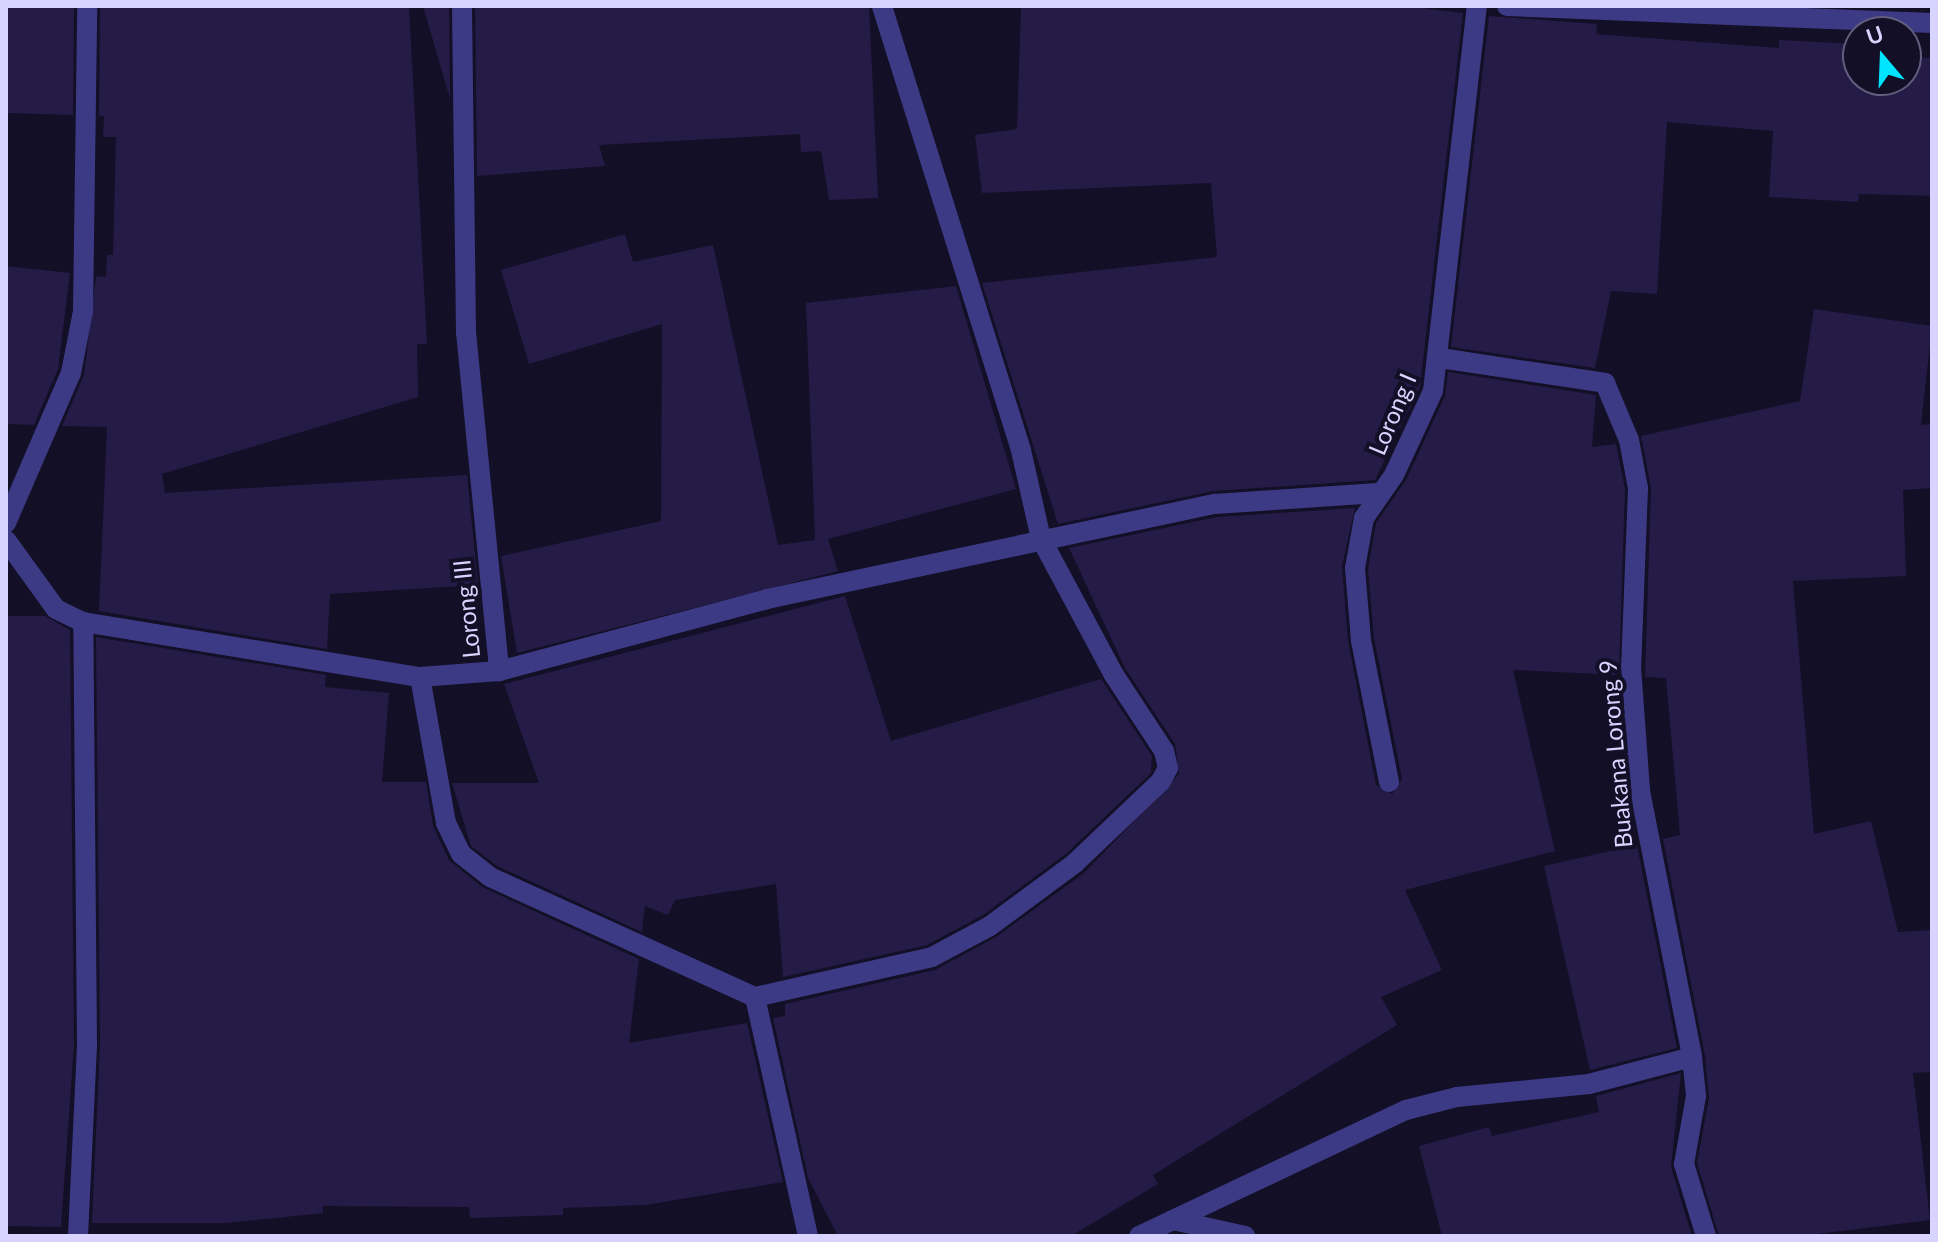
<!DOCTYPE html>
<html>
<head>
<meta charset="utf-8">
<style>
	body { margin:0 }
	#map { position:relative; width:1938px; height:1242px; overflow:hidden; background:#130f26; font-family:Lato,sans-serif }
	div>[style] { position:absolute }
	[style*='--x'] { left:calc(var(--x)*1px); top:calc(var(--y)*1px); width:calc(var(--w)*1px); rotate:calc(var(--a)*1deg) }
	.building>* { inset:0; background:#241b47 }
	.street>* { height:20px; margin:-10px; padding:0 10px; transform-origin:10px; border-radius:10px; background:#3d3a85 }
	span { translate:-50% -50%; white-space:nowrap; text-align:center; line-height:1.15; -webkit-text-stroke:8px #130f26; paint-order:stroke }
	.street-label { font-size:24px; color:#d9d4ff }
	.frame { position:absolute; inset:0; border:8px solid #d9d4ff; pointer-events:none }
	.north { position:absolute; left:1842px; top:16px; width:80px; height:80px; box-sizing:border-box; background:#130f26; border:2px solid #625e7d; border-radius:50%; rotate:341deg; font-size:22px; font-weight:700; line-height:32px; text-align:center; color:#d9d4ff }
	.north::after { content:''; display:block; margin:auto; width:28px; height:36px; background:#00e5ff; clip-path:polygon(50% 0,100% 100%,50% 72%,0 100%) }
</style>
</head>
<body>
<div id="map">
	<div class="building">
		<i style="clip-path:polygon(6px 6px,74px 6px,73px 115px,6px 113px)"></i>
		<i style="clip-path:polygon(100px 6px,409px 6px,427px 344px,417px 344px,418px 397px,162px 474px,165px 493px,467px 475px,478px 585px,330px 594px,327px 649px,99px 611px,107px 427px,62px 426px,84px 375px,96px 276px,106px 277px,107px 255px,113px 255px,116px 137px,103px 137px,104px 116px,99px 116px)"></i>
		<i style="clip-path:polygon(423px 6px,449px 6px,450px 99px)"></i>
		<i style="clip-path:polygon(475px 6px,869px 6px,878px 198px,829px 200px,821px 151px,801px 152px,800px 134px,599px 145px,605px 166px,477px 176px)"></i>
		<i style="clip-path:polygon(1021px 6px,1406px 6px,1463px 13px,1420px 387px,1375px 480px,1213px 491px,1058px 524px,982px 283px,1217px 257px,1211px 183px,982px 193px,975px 135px,1017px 129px)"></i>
		<i style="clip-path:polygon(1489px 16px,1597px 24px,1596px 34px,1779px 48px,1779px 40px,1858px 44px,1858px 80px,1906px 80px,1906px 57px,1932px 58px,1932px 196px,1859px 194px,1858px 202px,1769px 197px,1773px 131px,1667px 122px,1657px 294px,1611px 291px,1595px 368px,1451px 347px)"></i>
		<i style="clip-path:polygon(625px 234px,633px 262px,713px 245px,778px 545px,815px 540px,806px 303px,956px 286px,1016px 489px,828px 539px,838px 571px,517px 653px,501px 556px,661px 521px,662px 324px,529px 364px,501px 270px)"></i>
		<i style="clip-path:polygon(6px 266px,70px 273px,58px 369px,34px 425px,6px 424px)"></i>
		<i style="clip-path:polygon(1814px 309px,1932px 326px,1921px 425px,1932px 424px,1932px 488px,1903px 490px,1906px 576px,1793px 581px,1814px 834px,1871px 821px,1898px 932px,1932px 930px,1932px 1072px,1913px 1073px,1930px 1220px,1801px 1236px,1719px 1236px,1697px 1163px,1709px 1098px,1705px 1056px,1663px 839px,1680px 835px,1666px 678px,1645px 677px,1651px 488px,1641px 436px,1800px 401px)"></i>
		<i style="clip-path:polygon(1448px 372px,1596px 395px,1592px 447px,1616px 444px,1625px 489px,1619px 675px,1513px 670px,1555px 851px,1405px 890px,1442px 970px,1381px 997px,1397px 1025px,1153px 1175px,1158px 1184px,1071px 1236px,838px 1236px,808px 1178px,773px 1018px,785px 1016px,785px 1004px,935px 970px,996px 937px,1084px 873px,1179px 774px,1175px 744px,1125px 668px,1069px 548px,1217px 517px,1355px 508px,1342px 566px,1348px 641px,1376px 785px,1392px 794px,1402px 779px,1374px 638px,1368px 569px,1376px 523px,1406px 480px,1445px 396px)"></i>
		<i style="clip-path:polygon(845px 596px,891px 741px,1101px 679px,1152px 756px,1151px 773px,1067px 853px,983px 915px,927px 945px,783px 977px,776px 884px,675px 900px,668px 915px,645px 906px,642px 932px,497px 866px,471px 846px,452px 783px,539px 783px,504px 684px)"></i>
		<i style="clip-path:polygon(6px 616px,45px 616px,70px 630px,74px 1045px,61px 1227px,6px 1226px)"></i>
		<i style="clip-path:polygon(96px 637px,326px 675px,325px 687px,389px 693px,382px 782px,426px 782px,433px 826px,449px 860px,482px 887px,639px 959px,629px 1043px,747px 1023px,783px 1182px,645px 1205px,563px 1208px,563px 1215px,470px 1218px,469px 1207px,323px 1206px,323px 1213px,227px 1223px,92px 1223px,100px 1045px)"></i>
		<i style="clip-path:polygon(1637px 845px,1677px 1048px,1590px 1070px,1544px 866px)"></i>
		<i style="clip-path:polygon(1681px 1073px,1671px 1167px,1692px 1236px,1442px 1236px,1419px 1146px,1489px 1127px,1492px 1136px,1599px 1112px,1596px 1096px)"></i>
	</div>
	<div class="street">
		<i style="--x:462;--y:6;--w:326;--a:89.3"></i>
		<i style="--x:466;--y:332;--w:341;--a:84.4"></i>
		<i style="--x:1507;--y:6;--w:425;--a:2.3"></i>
		<i style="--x:1440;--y:358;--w:167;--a:8.6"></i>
		<i style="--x:1605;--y:383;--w:62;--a:67.2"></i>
		<i style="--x:1629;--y:440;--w:49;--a:79.4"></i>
		<i style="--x:1638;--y:488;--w:179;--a:92.2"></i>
		<i style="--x:1631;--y:667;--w:124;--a:85.8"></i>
		<i style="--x:1640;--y:791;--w:271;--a:78.9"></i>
		<i style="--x:1692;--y:1057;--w:39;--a:84"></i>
		<i style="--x:1696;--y:1096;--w:69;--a:100"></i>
		<i style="--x:1684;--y:1164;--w:75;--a:73"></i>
		<i style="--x:6;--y:523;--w:163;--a:-66.6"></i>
		<i style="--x:71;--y:373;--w:63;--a:-79"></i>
		<i style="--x:83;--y:311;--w:305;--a:-89.2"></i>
		<i style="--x:6;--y:540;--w:85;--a:54.1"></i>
		<i style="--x:56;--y:609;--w:30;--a:26"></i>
		<i style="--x:83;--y:622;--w:341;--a:9.3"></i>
		<i style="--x:420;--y:677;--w:79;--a:-4.3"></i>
		<i style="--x:499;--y:671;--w:278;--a:-15"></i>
		<i style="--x:767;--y:599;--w:458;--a:-12"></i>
		<i style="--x:1215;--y:504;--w:163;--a:-3.9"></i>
		<i style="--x:420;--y:677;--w:148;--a:79.9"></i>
		<i style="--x:446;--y:823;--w:34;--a:64"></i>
		<i style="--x:461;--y:854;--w:37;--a:38"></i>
		<i style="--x:490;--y:877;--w:291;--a:24.4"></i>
		<i style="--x:755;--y:997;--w:181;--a:-12.7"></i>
		<i style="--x:932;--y:957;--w:66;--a:-28.1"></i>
		<i style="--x:990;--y:926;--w:106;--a:-36.5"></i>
		<i style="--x:1075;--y:863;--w:119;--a:-43.6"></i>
		<i style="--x:1161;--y:781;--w:15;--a:-62"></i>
		<i style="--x:1168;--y:768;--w:17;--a:-103"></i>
		<i style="--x:1164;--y:751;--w:91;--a:-123.3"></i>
		<i style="--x:1114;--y:675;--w:154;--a:-118.2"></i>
		<i style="--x:1041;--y:539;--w:91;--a:-102.7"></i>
		<i style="--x:1021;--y:450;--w:465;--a:-107.4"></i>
		<i style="--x:1389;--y:782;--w:145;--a:-101.2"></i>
		<i style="--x:1361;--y:640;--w:72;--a:-94.8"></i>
		<i style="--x:1355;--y:568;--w:51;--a:-79.8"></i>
		<i style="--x:1364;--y:518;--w:52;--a:-55.1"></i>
		<i style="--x:1394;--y:475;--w:93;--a:-65.1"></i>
		<i style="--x:1433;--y:391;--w:388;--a:-83.5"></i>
		<i style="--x:755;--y:997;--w:245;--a:77.5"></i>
		<i style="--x:1173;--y:1220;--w:74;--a:12.5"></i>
		<i style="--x:78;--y:1236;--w:191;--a:-87.3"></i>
		<i style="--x:87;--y:1045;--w:423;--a:-90.5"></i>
		<i style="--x:1139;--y:1236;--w:295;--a:-25.3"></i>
		<i style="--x:1406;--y:1110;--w:53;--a:-14.3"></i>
		<i style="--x:1457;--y:1097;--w:133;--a:-5.6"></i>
		<i style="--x:1589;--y:1084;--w:106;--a:-14.7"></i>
	</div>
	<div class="street-label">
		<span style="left:1392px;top:414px;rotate:-67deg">Lorong I</span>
		<span style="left:466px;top:609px;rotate:-96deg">Lorong III</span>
		<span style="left:1615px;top:754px;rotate:-95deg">Buakana Lorong 9</span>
	</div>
	<div class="frame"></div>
	<div class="north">U</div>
</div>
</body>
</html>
